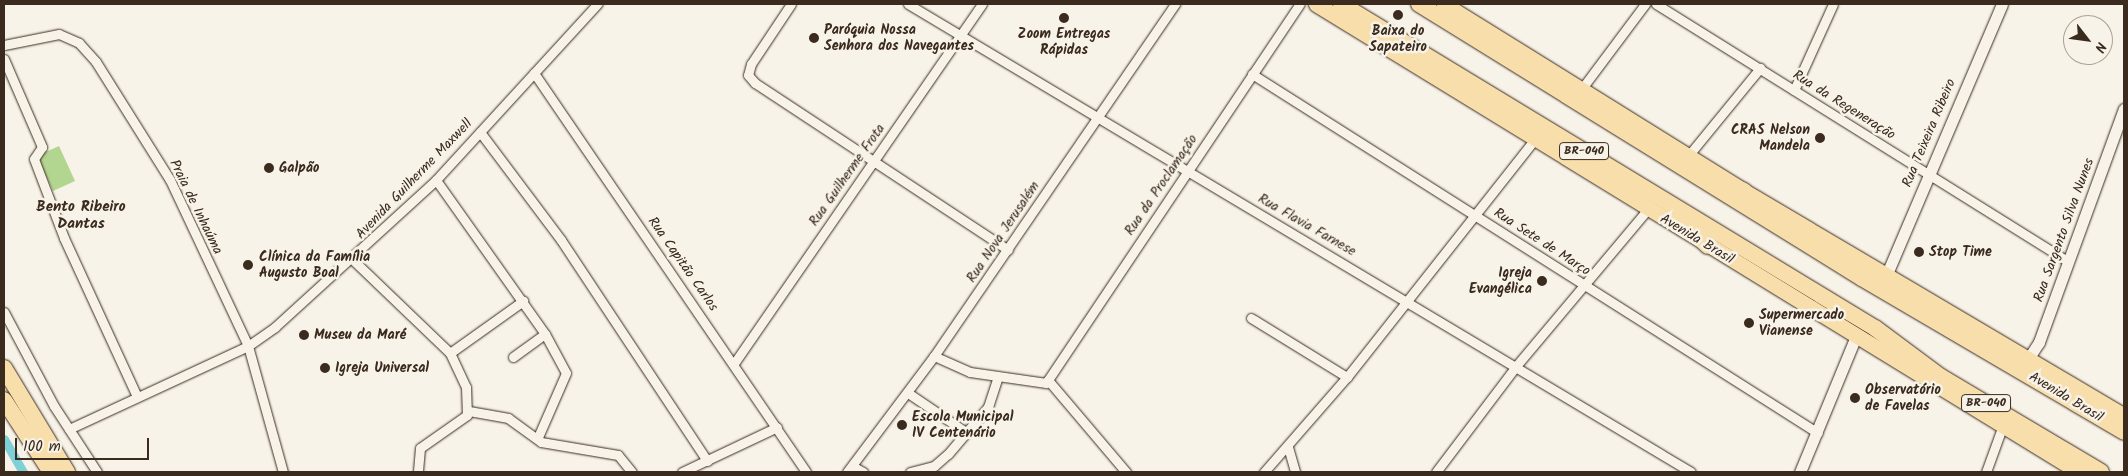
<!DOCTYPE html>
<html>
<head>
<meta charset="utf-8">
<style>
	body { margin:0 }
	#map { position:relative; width:2128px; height:476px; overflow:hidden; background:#f7f3e8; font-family:Kalam,sans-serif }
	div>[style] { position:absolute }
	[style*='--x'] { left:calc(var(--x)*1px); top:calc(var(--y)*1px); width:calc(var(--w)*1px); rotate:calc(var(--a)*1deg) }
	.green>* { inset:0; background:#b2d590 }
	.canal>* { height:9px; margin:-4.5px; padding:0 4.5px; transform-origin:4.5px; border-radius:4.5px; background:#7ecfd6 }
	.roads { filter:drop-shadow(0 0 1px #3b2a1e) drop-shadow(0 0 1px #3b2a1e) }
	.minor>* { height:9px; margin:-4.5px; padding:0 4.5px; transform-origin:4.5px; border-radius:4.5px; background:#f7f3e8 }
	.tertiary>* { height:11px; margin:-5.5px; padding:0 5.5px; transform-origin:5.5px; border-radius:5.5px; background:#f7f3e8 }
	.trunk>* { height:15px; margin:-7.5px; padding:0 7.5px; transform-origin:7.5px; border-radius:7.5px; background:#f8deab }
	.motorway>* { height:16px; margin:-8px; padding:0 8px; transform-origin:8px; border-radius:8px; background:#f8deab }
	.dots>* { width:14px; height:14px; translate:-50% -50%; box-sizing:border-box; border:2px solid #f7f3e8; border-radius:50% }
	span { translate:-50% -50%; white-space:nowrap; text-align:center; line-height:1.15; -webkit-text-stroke:5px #f7f3e8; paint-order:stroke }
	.shield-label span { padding:1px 4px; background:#f7f3e8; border:1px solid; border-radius:4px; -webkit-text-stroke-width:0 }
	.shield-label { font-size:12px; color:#3b2a1e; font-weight:700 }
	.poi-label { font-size:14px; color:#3b2a1e; font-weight:700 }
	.left { translate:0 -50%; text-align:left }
	.right { translate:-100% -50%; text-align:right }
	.street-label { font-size:14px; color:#3b2a1e }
	.neighbourhood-label { font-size:15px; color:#3b2a1e; font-weight:700 }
	.frame { position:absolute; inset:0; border:5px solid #3b2a1e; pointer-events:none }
	.north { position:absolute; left:2063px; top:15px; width:50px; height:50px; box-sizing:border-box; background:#f7f3e8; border:1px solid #aca397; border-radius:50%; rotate:120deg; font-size:14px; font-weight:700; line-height:20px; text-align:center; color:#3b2a1e }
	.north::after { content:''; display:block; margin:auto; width:18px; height:22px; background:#3b2a1e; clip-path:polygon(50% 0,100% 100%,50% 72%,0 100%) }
	.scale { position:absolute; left:15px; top:438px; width:134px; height:22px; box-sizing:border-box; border:2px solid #3b2a1e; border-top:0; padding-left:6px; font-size:15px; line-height:18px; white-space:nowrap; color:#3b2a1e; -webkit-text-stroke:4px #f7f3e8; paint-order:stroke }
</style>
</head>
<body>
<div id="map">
	<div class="green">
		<i style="clip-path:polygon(59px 146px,75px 181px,53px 191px,37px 156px)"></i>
	</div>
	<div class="canal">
		<i style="--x:4;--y:439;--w:38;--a:60"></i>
	</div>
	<div class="roads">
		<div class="minor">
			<i style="--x:791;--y:4;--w:72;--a:123.7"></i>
			<i style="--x:751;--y:64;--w:11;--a:105"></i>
			<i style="--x:748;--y:75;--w:11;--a:49"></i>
			<i style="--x:755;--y:83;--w:303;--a:33.4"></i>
			<i style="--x:908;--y:4;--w:912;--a:30.87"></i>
			<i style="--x:1656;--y:4;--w:486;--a:32"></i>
			<i style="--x:4;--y:45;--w:56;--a:-11.3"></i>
			<i style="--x:59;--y:34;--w:22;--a:24"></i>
			<i style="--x:79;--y:43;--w:25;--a:48"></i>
			<i style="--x:96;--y:62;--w:139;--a:57.9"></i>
			<i style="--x:170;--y:180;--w:183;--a:64.8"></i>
			<i style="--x:248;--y:346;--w:131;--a:74.5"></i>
			<i style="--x:4;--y:59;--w:96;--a:66.6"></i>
			<i style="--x:42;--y:147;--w:14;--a:124"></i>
			<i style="--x:34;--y:159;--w:85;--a:69.2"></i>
			<i style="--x:64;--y:238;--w:175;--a:65.3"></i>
			<i style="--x:534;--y:73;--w:483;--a:55.7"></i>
			<i style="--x:1252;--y:74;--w:670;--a:32.39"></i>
			<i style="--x:1583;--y:87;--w:104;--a:-53.2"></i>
			<i style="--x:1794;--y:90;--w:94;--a:-65.6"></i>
			<i style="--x:480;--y:132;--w:135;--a:53.1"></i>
			<i style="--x:561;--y:240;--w:265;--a:56.5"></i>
			<i style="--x:1688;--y:156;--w:114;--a:-50.7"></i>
			<i style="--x:436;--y:180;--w:189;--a:54.7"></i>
			<i style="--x:545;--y:334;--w:44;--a:61.7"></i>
			<i style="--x:566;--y:373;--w:70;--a:113.6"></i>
			<i style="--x:353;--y:260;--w:134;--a:43.8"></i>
			<i style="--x:450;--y:353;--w:38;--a:65"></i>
			<i style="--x:466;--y:387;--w:28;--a:88"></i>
			<i style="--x:467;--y:415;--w:57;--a:144.9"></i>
			<i style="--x:420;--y:448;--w:24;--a:95"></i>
			<i style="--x:4;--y:312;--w:106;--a:62"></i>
			<i style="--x:54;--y:406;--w:79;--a:56.9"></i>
			<i style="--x:1251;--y:318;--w:113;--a:31.6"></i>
			<i style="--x:450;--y:353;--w:90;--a:-35.5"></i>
			<i style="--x:934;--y:356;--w:39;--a:24"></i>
			<i style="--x:970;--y:372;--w:77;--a:8.2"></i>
			<i style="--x:1046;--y:383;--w:456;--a:-56.2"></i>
			<i style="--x:513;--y:357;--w:39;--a:-36"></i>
			<i style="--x:735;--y:362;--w:435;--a:-55.4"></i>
			<i style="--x:1048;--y:380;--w:121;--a:49.7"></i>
			<i style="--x:908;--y:393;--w:71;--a:34.1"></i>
			<i style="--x:469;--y:411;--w:40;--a:10"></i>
			<i style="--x:508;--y:418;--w:41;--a:36"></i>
			<i style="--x:541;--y:442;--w:78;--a:9.6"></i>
			<i style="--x:618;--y:455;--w:22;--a:51"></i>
			<i style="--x:69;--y:429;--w:197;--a:-24.9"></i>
			<i style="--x:248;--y:346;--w:33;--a:-35"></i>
			<i style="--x:275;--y:327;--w:218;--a:-42.4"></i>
			<i style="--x:436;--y:180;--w:239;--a:-47.5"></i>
			<i style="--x:1288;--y:447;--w:26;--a:74"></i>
			<i style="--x:852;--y:466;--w:13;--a:29"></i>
			<i style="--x:682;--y:472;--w:105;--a:-25.3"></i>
			<i style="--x:847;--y:472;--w:145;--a:-53.1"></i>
			<i style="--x:934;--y:356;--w:427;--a:-55.6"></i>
			<i style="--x:910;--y:472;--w:25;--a:-14"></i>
			<i style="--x:934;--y:466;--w:18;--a:-41"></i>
			<i style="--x:948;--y:454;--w:62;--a:-49.6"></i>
			<i style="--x:988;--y:407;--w:32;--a:-72"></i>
			<i style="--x:1264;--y:472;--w:126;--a:-48.9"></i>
			<i style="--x:1347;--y:377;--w:305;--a:-51.7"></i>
			<i style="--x:1436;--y:472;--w:134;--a:-52.9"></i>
			<i style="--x:1517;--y:365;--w:204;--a:-50"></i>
			<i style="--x:1986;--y:472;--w:50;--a:-70.1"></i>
		</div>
		<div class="tertiary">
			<i style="--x:1886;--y:276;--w:296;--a:-66.9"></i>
			<i style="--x:2028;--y:359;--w:20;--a:-57"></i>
			<i style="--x:2039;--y:342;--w:248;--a:-70"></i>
			<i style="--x:1800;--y:472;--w:147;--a:-67.6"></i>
		</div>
		<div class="trunk">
			<i style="--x:1316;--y:4;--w:895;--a:31.52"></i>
			<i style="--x:1444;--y:4;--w:354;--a:31.9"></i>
			<i style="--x:1744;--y:191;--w:442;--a:30.6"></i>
		</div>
		<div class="motorway">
			<i style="--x:1341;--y:4;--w:625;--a:31.25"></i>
			<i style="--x:1875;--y:328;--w:82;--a:36.6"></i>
			<i style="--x:1941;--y:377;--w:186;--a:30.7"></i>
			<i style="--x:1419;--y:4;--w:521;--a:31.74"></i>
			<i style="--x:1862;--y:278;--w:304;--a:30.4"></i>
			<i style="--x:1718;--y:180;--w:28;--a:23"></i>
			<i style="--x:1675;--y:215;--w:45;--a:43.2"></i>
			<i style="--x:4;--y:368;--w:122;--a:58.8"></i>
			<i style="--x:4;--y:400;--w:86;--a:56.9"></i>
		</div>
	</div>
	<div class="dots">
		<i style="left:1398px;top:15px;background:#3b2a1e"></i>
		<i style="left:1064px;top:18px;background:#3b2a1e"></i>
		<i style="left:814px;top:38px;background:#3b2a1e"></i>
		<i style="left:1820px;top:138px;background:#3b2a1e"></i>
		<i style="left:269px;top:168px;background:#3b2a1e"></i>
		<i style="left:1919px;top:252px;background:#3b2a1e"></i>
		<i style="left:248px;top:265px;background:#3b2a1e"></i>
		<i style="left:1542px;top:281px;background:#3b2a1e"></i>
		<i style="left:1749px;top:323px;background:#3b2a1e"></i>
		<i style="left:304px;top:335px;background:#3b2a1e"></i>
		<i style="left:325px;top:368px;background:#3b2a1e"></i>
		<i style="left:1855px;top:398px;background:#3b2a1e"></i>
		<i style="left:902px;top:425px;background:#3b2a1e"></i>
	</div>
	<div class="shield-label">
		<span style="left:1584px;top:151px">BR-040</span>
		<span style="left:1986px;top:403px">BR-040</span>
	</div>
	<div class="poi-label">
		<span class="left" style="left:824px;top:38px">Paróquia Nossa<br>Senhora dos Navegantes</span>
		<span style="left:1398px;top:39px">Baixa do<br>Sapateiro</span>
		<span style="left:1064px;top:42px">Zoom Entregas<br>Rápidas</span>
		<span class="right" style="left:1810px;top:138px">CRAS Nelson<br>Mandela</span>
		<span class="left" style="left:279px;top:168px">Galpão</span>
		<span class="left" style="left:1929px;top:252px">Stop Time</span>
		<span class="left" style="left:259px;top:265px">Clínica da Família<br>Augusto Boal</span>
		<span class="right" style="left:1532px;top:281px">Igreja<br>Evangélica</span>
		<span class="left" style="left:1759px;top:323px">Supermercado<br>Vianense</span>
		<span class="left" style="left:314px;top:335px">Museu da Maré</span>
		<span class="left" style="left:335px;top:368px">Igreja Universal</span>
		<span class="left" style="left:1865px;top:398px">Observatório<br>de Favelas</span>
		<span class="left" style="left:912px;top:425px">Escola Municipal<br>IV Centenário</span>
	</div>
	<div class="street-label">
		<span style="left:1844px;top:105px;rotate:32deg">Rua da Regeneração</span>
		<span style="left:1929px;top:133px;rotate:-67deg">Rua Teixeira Ribeiro</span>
		<span style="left:847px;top:175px;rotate:-55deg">Rua Guilherme Frota</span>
		<span style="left:414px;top:179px;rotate:-46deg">Avenida Guilherme Maxwell</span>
		<span style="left:1161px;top:185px;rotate:-56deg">Rua da Proclamação</span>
		<span style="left:196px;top:207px;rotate:64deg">Praia de Inhaúma</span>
		<span style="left:1307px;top:225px;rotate:30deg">Rua Flavia Farnese</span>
		<span style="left:2064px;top:230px;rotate:-70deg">Rua Sargento Silva Nunes</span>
		<span style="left:1003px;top:232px;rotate:-56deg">Rua Nova Jerusalém</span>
		<span style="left:1697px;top:239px;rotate:31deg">Avenida Brasil</span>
		<span style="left:1542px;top:242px;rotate:33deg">Rua Sete de Março</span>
		<span style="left:683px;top:264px;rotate:55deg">Rua Capitão Carlos</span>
		<span style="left:2066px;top:397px;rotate:31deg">Avenida Brasil</span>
	</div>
	<div class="neighbourhood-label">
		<span style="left:81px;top:216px">Bento Ribeiro<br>Dantas</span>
	</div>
	<div class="frame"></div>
	<div class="north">N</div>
	<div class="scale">100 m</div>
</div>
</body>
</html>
